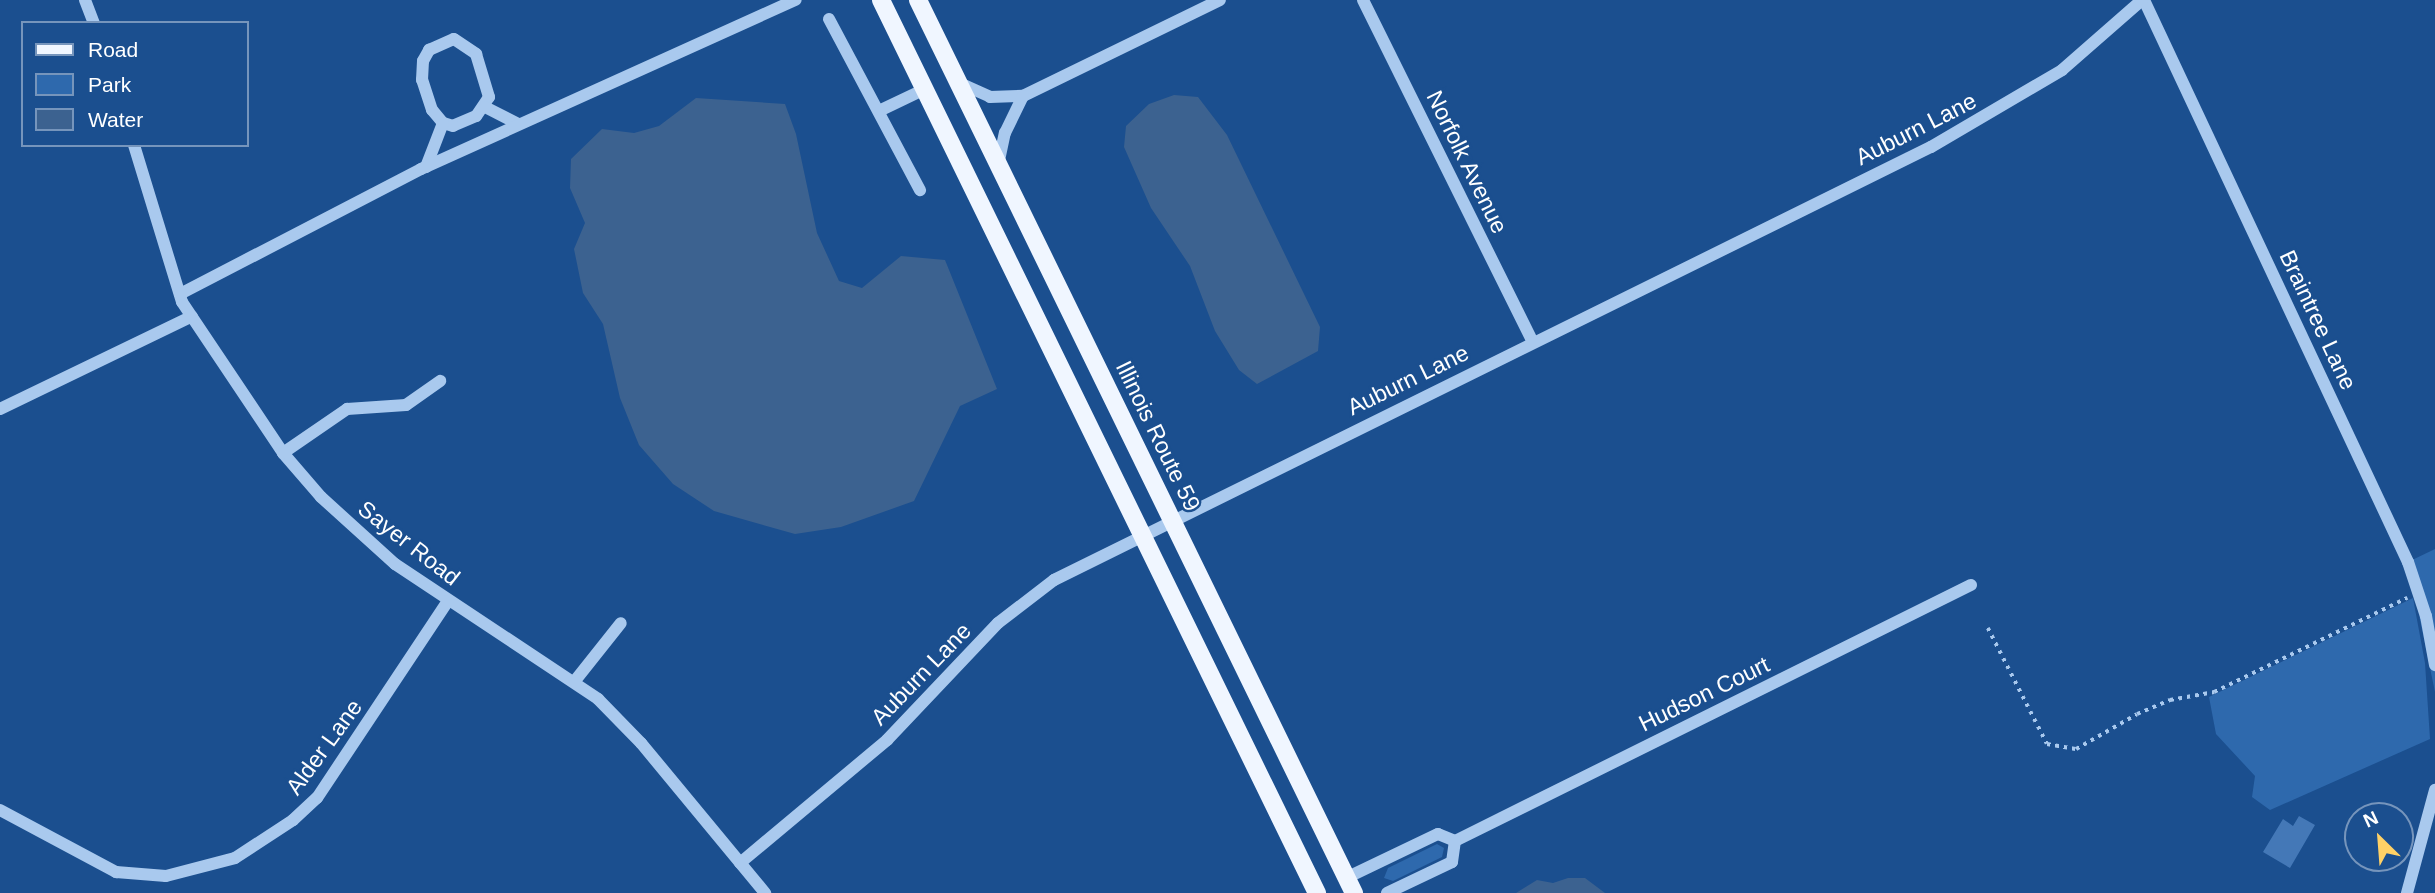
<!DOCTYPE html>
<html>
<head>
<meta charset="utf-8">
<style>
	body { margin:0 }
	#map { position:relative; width:2435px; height:893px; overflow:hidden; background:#1b4f8f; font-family:Arial,sans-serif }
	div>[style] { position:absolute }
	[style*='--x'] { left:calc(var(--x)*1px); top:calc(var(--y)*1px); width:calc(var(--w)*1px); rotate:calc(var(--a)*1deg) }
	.green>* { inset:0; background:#2e69ad }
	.water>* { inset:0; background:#3c6290 }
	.building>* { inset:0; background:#4478b7 }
	.path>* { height:3.5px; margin-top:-1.75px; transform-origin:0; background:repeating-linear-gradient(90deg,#a9c9ee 0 3.5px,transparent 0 8.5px) }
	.minor>* { height:12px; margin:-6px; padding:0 6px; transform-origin:6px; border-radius:6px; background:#a9c9ee }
	.major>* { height:18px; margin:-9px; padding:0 9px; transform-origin:9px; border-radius:9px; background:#f0f6ff }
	span { translate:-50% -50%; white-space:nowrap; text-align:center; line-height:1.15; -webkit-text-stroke:5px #1b4f8f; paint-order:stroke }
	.street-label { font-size:23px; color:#fff }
	.legend { position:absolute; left:21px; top:21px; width:228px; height:126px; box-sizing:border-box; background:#1b4f8f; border:2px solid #7695bc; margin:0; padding:9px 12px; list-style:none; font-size:21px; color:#fff }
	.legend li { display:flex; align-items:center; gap:14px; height:35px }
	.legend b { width:35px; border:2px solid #7695bc }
	.north { position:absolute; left:2344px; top:802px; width:70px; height:70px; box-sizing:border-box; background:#1b4f8f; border:2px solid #7695bc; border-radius:50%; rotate:335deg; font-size:19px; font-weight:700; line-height:28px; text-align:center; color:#fff }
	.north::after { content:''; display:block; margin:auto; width:24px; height:32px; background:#ffd166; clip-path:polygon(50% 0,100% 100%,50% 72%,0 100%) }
</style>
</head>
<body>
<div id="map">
	<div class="green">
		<i style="clip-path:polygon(2435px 549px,2435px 692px,2408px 562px)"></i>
		<i style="clip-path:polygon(2413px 598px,2425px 663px,2430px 739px,2270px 810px,2252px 797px,2255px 776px,2216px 734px,2209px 697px)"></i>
		<i style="clip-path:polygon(1437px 844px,1444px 848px,1442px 857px,1393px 881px,1384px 878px,1388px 868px)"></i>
	</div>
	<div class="water">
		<i style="clip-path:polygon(1174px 95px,1198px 97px,1227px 135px,1320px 327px,1318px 351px,1257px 384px,1239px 370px,1215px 331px,1190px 266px,1151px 208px,1124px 147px,1126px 126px,1149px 104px)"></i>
		<i style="clip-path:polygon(696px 98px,785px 104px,796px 134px,817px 233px,839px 281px,862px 288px,901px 256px,945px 260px,997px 389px,960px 406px,914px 501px,841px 527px,795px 534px,714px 511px,673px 484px,639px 445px,620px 398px,603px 324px,583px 293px,574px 249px,585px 223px,570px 188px,571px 159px,602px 129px,634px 133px,659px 126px)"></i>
		<i style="clip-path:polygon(1568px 878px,1585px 878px,1605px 893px,1516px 893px,1537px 880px,1553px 883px)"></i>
	</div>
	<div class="building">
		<i style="clip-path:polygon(2299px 816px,2315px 825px,2290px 868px,2263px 852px,2283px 819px,2293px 826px)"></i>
	</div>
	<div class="path">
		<i style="--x:1988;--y:628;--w:130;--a:63"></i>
		<i style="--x:2047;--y:744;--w:29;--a:10"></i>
		<i style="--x:2076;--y:749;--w:70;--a:-29.8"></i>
		<i style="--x:2137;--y:714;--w:36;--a:-23"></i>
		<i style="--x:2170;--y:700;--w:45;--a:-10.3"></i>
		<i style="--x:2214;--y:692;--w:215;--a:-26"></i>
	</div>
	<div class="minor">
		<i style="--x:85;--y:0;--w:25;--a:69"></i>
		<i style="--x:1363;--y:0;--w:382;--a:63.6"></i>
		<i style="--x:2144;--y:0;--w:621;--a:64.84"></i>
		<i style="--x:2408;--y:562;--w:57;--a:71.6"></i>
		<i style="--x:2426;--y:616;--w:50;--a:79.6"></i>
		<i style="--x:829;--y:19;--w:194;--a:62"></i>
		<i style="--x:454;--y:39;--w:27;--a:34"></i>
		<i style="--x:476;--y:54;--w:45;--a:73.2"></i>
		<i style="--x:489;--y:97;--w:23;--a:124"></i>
		<i style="--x:476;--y:116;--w:25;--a:157"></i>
		<i style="--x:453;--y:126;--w:10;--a:-163"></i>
		<i style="--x:443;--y:123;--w:17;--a:-130"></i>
		<i style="--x:432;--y:110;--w:32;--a:-108"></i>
		<i style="--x:422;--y:80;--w:19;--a:-87"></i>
		<i style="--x:423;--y:61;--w:13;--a:-61"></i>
		<i style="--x:429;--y:50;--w:27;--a:-24"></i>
		<i style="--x:957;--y:82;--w:36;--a:24"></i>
		<i style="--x:990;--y:97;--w:33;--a:-2"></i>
		<i style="--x:1023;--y:96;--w:219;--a:-26"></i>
		<i style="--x:485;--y:107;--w:37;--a:27"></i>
		<i style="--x:881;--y:110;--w:49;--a:-25.5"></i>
		<i style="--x:134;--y:145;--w:164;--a:73"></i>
		<i style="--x:182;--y:302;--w:182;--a:56.2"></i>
		<i style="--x:283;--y:453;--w:58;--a:49.2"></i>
		<i style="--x:321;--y:497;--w:100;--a:42.2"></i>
		<i style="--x:395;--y:564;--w:244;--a:33.6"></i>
		<i style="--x:598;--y:699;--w:62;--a:45.7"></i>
		<i style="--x:641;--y:743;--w:195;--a:50.4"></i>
		<i style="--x:998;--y:165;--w:33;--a:-78"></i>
		<i style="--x:1005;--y:133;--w:41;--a:-64.1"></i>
		<i style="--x:426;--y:167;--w:47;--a:-68.9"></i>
		<i style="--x:180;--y:294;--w:271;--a:-27.4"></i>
		<i style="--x:421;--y:169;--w:411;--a:-24.3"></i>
		<i style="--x:0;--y:409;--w:213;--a:-25.8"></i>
		<i style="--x:283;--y:453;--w:78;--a:-34.5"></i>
		<i style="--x:347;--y:409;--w:59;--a:-3.9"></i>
		<i style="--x:406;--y:405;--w:42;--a:-35.2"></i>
		<i style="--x:574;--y:682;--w:75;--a:-51.5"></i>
		<i style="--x:0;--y:810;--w:132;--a:28.1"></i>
		<i style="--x:116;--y:872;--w:50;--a:4.6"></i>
		<i style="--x:166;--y:876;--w:71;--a:-14.6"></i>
		<i style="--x:235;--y:858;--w:69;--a:-33.2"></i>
		<i style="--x:293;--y:820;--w:33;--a:-43"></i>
		<i style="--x:317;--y:798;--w:237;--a:-56.4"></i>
		<i style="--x:1455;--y:841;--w:576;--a:-26.39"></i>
		<i style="--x:740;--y:863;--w:192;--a:-39.9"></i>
		<i style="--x:887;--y:740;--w:161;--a:-46.5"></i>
		<i style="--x:998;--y:623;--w:71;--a:-37.5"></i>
		<i style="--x:1054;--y:580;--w:978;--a:-26.28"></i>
		<i style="--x:1931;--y:147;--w:152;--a:-30.4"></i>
		<i style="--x:2062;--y:70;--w:106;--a:-41.2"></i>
		<i style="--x:1346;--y:878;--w:102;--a:-25.6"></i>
		<i style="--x:1438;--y:834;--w:18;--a:22"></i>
		<i style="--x:1387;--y:893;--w:72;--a:-25.5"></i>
		<i style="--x:1452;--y:862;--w:21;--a:-82"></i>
		<i style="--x:2407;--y:893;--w:107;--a:-74.8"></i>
	</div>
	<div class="major">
		<i style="--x:881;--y:0;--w:994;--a:63.98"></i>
		<i style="--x:918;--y:0;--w:994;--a:63.98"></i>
	</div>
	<div class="street-label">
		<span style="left:1916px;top:129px;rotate:-27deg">Auburn Lane</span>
		<span style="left:1467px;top:162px;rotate:64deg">Norfolk Avenue</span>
		<span style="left:2318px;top:320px;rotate:65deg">Braintree Lane</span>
		<span style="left:1408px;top:380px;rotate:-26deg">Auburn Lane</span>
		<span style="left:1158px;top:436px;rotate:64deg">Illinois Route 59</span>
		<span style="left:409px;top:543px;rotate:38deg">Sayer Road</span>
		<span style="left:921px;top:674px;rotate:-46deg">Auburn Lane</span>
		<span style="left:1704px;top:694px;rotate:-26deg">Hudson Court</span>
		<span style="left:324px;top:747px;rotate:-54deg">Alder Lane</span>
	</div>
	<ul class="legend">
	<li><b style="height:9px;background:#f0f6ff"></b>Road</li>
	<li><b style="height:19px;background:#2e69ad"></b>Park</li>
	<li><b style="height:19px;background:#3c6290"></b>Water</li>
	</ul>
	<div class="north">N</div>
</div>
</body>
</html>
